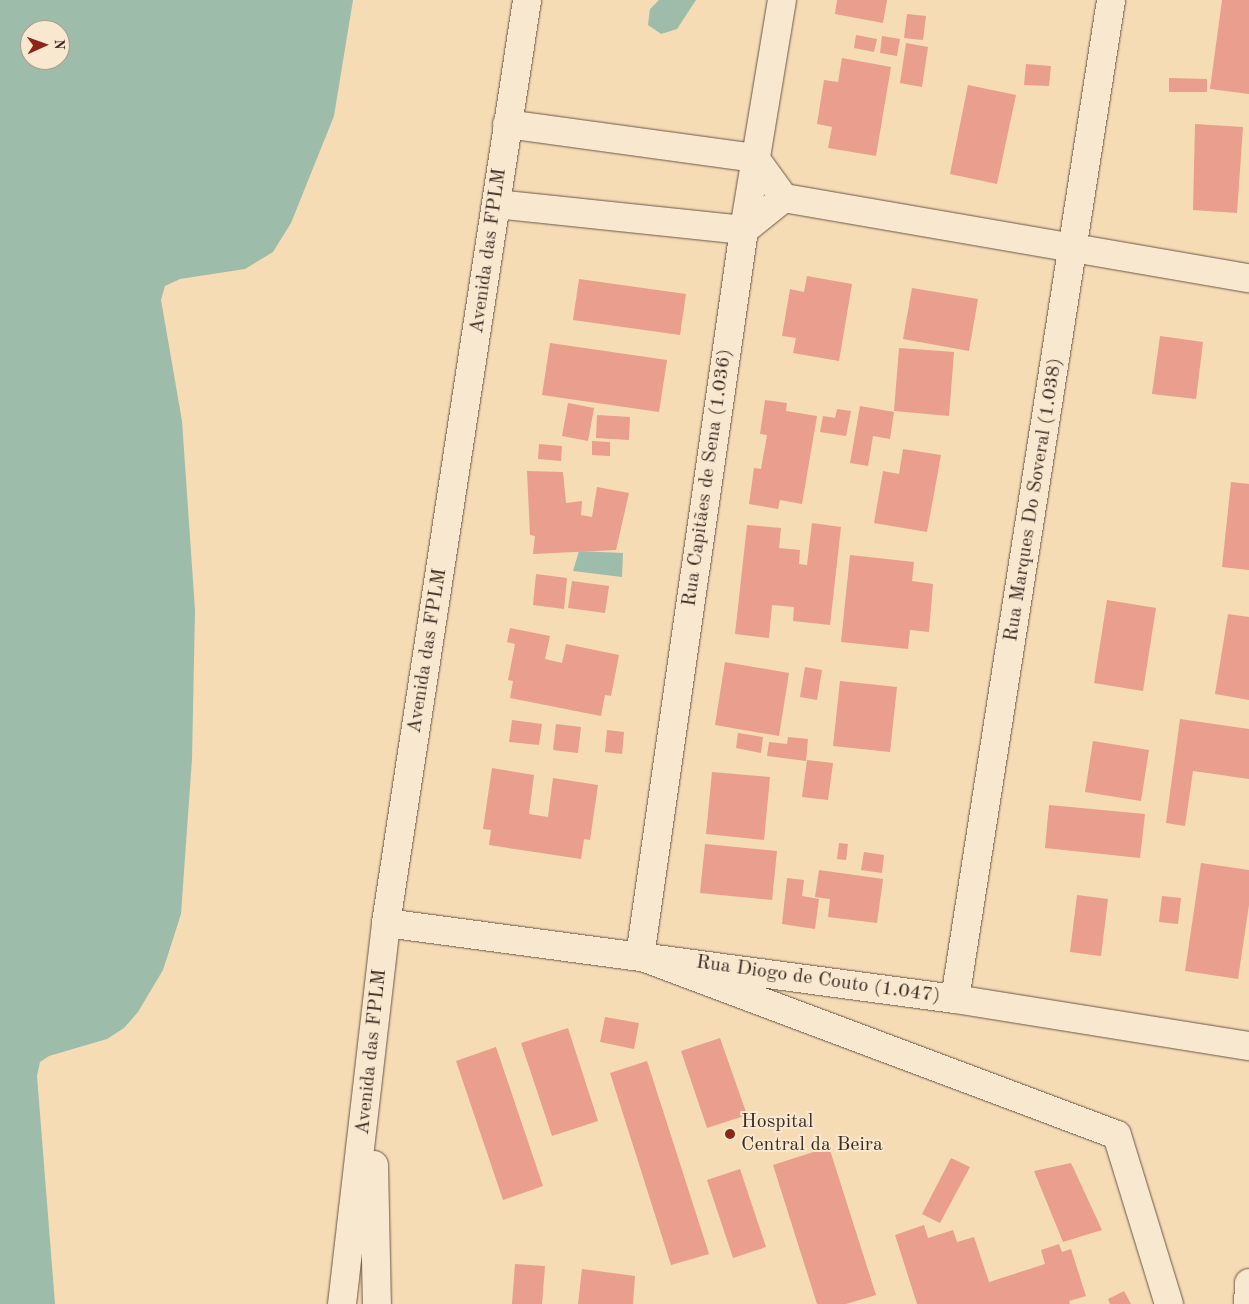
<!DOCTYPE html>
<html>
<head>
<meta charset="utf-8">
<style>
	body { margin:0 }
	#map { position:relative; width:1249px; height:1304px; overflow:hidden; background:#f5dcb5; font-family:"Old Standard TT",serif }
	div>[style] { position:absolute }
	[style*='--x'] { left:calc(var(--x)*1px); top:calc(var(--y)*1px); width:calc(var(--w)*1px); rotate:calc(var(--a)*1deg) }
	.water>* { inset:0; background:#9dbcaa }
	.building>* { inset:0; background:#e99e8e }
	.roads { filter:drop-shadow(0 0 1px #6c5748) drop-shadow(0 0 1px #6c5748) }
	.minor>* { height:28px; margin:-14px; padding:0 14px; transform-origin:14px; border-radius:14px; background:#f8e8cf }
	.tertiary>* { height:28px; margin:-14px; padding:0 14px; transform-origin:14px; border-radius:14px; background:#f8e8cf }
	.dots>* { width:14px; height:14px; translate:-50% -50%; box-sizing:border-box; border:2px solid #f8e8cf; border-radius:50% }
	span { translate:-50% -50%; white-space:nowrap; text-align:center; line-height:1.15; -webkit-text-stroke:4px #f8e8cf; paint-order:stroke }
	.street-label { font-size:20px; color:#3e2b23 }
	.poi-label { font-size:20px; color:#3e2b23 }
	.left { translate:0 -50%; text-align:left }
	.north { position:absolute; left:20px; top:20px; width:50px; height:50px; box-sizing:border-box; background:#f8e8cf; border:1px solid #ae9c8a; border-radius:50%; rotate:88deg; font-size:14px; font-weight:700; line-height:20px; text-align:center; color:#3e2b23 }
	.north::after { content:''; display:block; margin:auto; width:18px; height:22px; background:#8f2418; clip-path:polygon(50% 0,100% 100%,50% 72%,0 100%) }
</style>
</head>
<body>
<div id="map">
	<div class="water">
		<i style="clip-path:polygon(evenodd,0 0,353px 0,334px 116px,291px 223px,273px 252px,245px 269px,180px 279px,165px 286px,161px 300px,182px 421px,195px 610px,192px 759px,181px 914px,163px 970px,138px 1012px,124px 1028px,107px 1039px,49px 1056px,40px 1062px,37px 1076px,55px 1304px,0 1304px,0 0,30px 30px,60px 30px,60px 60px,30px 60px,30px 30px)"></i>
		<i style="clip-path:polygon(659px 0,696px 0,677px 29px,661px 34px,648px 25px,650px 9px)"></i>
		<i style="clip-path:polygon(579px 551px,623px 553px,622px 577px,573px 571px)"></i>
	</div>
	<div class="building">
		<i style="clip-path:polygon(837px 0,887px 0,883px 23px,835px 14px)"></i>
		<i style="clip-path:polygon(1222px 0,1249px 0,1249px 94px,1210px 89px)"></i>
		<i style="clip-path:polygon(907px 14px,926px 16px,923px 40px,904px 38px)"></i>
		<i style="clip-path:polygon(856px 35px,877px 39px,874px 52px,854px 48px)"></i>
		<i style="clip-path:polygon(882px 36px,900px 39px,897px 56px,880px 53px)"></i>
		<i style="clip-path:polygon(906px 43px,928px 47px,922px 87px,900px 83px)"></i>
		<i style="clip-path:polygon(842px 58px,891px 67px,876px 156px,828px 148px,832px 127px,817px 124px,824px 80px,838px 82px)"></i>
		<i style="clip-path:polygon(1026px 64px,1051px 66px,1049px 86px,1024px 85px)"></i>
		<i style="clip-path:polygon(1169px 78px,1207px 79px,1207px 92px,1169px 92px)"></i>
		<i style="clip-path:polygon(968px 85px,1016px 95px,997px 184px,950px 174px)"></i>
		<i style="clip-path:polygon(1195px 124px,1243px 127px,1237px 213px,1193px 210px)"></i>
		<i style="clip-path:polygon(807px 276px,852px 284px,839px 361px,793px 353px,796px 338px,782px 336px,790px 289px,804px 292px)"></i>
		<i style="clip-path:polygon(579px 279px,686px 294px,680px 335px,573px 320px)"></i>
		<i style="clip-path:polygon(912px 288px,978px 299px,969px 351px,903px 339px)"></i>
		<i style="clip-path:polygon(1160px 336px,1203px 342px,1196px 399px,1152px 394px)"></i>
		<i style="clip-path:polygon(550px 343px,667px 360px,659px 412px,542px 395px)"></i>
		<i style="clip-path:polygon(899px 348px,954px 352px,949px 416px,894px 411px)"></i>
		<i style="clip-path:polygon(765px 400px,787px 403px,786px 411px,817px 416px,802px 504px,780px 500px,778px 509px,749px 504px,754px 468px,761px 469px,767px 435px,760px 434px)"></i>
		<i style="clip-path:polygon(568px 403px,594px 408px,588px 441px,562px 436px)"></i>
		<i style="clip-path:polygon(860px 406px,894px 412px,890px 439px,873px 436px,868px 466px,850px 463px)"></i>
		<i style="clip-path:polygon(837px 409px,851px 411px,846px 436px,820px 432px,823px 416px,835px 418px)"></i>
		<i style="clip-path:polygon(597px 415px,630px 417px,629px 440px,596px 438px)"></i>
		<i style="clip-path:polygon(592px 441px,610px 442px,610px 456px,592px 455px)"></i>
		<i style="clip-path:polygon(539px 444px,562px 446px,561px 461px,538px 459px)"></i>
		<i style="clip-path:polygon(903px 449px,941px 455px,927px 532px,874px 523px,883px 471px,899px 474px)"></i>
		<i style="clip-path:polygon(527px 471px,563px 472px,566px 503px,582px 501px,581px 515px,592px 517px,597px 487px,629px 493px,616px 550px,533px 554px,535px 536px,530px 535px)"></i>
		<i style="clip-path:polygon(1231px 482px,1249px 484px,1249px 570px,1222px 567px)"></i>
		<i style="clip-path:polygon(812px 523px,841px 527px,830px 625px,793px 621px,794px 607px,772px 605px,769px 638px,735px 634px,747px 525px,781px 528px,779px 548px,800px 550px,799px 564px,807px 565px)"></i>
		<i style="clip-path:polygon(850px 555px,914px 562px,912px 581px,933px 584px,929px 632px,910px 630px,908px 649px,841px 642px)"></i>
		<i style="clip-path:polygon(536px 574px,567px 578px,564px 609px,533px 605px)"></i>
		<i style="clip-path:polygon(572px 581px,609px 586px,605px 613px,568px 608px)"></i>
		<i style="clip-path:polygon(1107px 600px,1156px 608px,1143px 691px,1094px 683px)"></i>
		<i style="clip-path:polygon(1228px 614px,1249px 617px,1249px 700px,1215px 694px)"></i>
		<i style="clip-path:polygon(510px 628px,550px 636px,545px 659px,562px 663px,566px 644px,619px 655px,611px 696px,605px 695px,601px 716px,510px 698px,513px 681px,508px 680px,515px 644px,507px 642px)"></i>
		<i style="clip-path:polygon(725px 662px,789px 673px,779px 736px,715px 725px)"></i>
		<i style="clip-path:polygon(805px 667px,822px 670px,817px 700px,800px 697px)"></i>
		<i style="clip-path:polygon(840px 681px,897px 687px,890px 752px,833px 746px)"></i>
		<i style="clip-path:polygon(1180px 719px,1249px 729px,1249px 779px,1193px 771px,1185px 826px,1166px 823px)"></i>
		<i style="clip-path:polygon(512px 720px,542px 724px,539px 745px,509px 742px)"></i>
		<i style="clip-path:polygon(556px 724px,581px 727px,578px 753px,553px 750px)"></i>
		<i style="clip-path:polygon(607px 730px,624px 732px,622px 754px,605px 752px)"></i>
		<i style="clip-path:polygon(738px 733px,763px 737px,761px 753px,736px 748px)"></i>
		<i style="clip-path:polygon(788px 737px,808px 739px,806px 761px,767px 756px,769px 742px,787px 744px)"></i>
		<i style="clip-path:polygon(1093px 741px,1149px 750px,1141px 801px,1085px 792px)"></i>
		<i style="clip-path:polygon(807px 760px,833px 763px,828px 800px,802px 797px)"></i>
		<i style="clip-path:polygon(492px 768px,534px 775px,529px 814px,548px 817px,553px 778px,598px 785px,590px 840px,584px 839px,581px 859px,489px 845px,491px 830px,483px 829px)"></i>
		<i style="clip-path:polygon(712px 772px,770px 777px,764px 840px,706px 834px)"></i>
		<i style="clip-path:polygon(1049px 805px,1145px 814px,1140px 858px,1045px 848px)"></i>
		<i style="clip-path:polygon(839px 843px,848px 844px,846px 860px,837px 859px)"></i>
		<i style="clip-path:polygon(705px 844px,777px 851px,772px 900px,700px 893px)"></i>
		<i style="clip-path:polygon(864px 852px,884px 855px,882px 873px,861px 870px)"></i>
		<i style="clip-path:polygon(1201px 863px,1249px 870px,1249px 905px,1238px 979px,1185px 971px)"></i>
		<i style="clip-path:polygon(819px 870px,883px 879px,877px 923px,828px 917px,830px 899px,815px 897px)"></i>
		<i style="clip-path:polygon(787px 878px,804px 880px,802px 896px,819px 899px,815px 929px,782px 924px)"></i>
		<i style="clip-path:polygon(1077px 895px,1108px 899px,1101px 956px,1070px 952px)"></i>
		<i style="clip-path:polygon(1162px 896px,1181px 898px,1178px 924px,1159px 922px)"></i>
		<i style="clip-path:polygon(605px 1017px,639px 1023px,634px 1049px,600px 1042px)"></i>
		<i style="clip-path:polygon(568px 1028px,598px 1121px,552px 1136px,521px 1043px)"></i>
		<i style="clip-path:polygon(720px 1038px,747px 1115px,707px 1128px,681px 1051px)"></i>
		<i style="clip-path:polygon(496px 1047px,543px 1186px,503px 1200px,456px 1061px)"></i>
		<i style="clip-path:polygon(647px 1061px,709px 1254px,671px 1265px,610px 1073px)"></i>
		<i style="clip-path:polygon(829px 1147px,876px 1295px,846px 1304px,817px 1304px,773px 1165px)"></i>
		<i style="clip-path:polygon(951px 1158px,970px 1167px,940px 1223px,922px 1214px)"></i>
		<i style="clip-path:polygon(1071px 1163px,1102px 1230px,1063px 1242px,1034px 1171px)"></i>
		<i style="clip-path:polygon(740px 1169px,766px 1247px,733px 1258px,707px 1180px)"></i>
		<i style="clip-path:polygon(924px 1225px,928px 1238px,953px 1230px,957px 1242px,974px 1237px,989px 1282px,1045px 1264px,1041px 1250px,1059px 1244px,1062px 1252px,1071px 1249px,1086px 1296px,1069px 1301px,1070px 1304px,917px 1304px,895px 1235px)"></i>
		<i style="clip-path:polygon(515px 1264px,545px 1266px,542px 1304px,512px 1304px)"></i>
		<i style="clip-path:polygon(582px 1269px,635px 1276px,633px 1304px,578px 1304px)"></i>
		<i style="clip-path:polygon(1124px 1291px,1131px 1304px,1110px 1304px,1108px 1299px)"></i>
	</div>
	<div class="roads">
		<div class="minor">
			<i style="--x:782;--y:0;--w:233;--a:99.4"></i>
			<i style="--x:744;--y:230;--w:733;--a:98.15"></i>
			<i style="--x:640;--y:956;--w:509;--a:20.57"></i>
			<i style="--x:1117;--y:1135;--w:177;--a:72.9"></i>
			<i style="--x:507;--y:124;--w:250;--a:7.8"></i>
			<i style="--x:755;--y:158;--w:49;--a:54.1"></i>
			<i style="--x:784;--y:198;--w:472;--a:9.8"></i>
			<i style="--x:496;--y:204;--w:249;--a:6"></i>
			<i style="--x:744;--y:230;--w:51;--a:-38.7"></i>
			<i style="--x:386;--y:923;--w:574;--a:7.61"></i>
			<i style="--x:955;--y:999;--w:298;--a:9.1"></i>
			<i style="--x:955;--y:999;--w:1011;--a:-81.12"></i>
			<i style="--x:1248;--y:1304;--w:21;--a:-87"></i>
		</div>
		<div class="tertiary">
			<i style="--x:374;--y:1165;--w:139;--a:88.8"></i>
			<i style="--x:342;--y:1304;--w:384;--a:-83.4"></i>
			<i style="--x:386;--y:923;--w:934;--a:-81.31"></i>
		</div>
	</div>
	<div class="dots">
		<i style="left:730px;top:1134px;background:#8f2418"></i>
	</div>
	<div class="street-label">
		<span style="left:489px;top:251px;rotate:-82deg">Avenida das FPLM</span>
		<span style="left:708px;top:478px;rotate:-82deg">Rua Capitães de Sena (1.036)</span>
		<span style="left:1034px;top:500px;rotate:-81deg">Rua Marques Do Soveral (1.038)</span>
		<span style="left:428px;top:651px;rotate:-81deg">Avenida das FPLM</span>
		<span style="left:818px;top:980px;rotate:8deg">Rua Diogo de Couto (1.047)</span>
		<span style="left:372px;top:1052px;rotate:-84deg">Avenida das FPLM</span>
	</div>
	<div class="poi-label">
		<span class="left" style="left:741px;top:1134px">Hospital<br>Central da Beira</span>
	</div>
	<div class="north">N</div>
</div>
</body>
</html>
